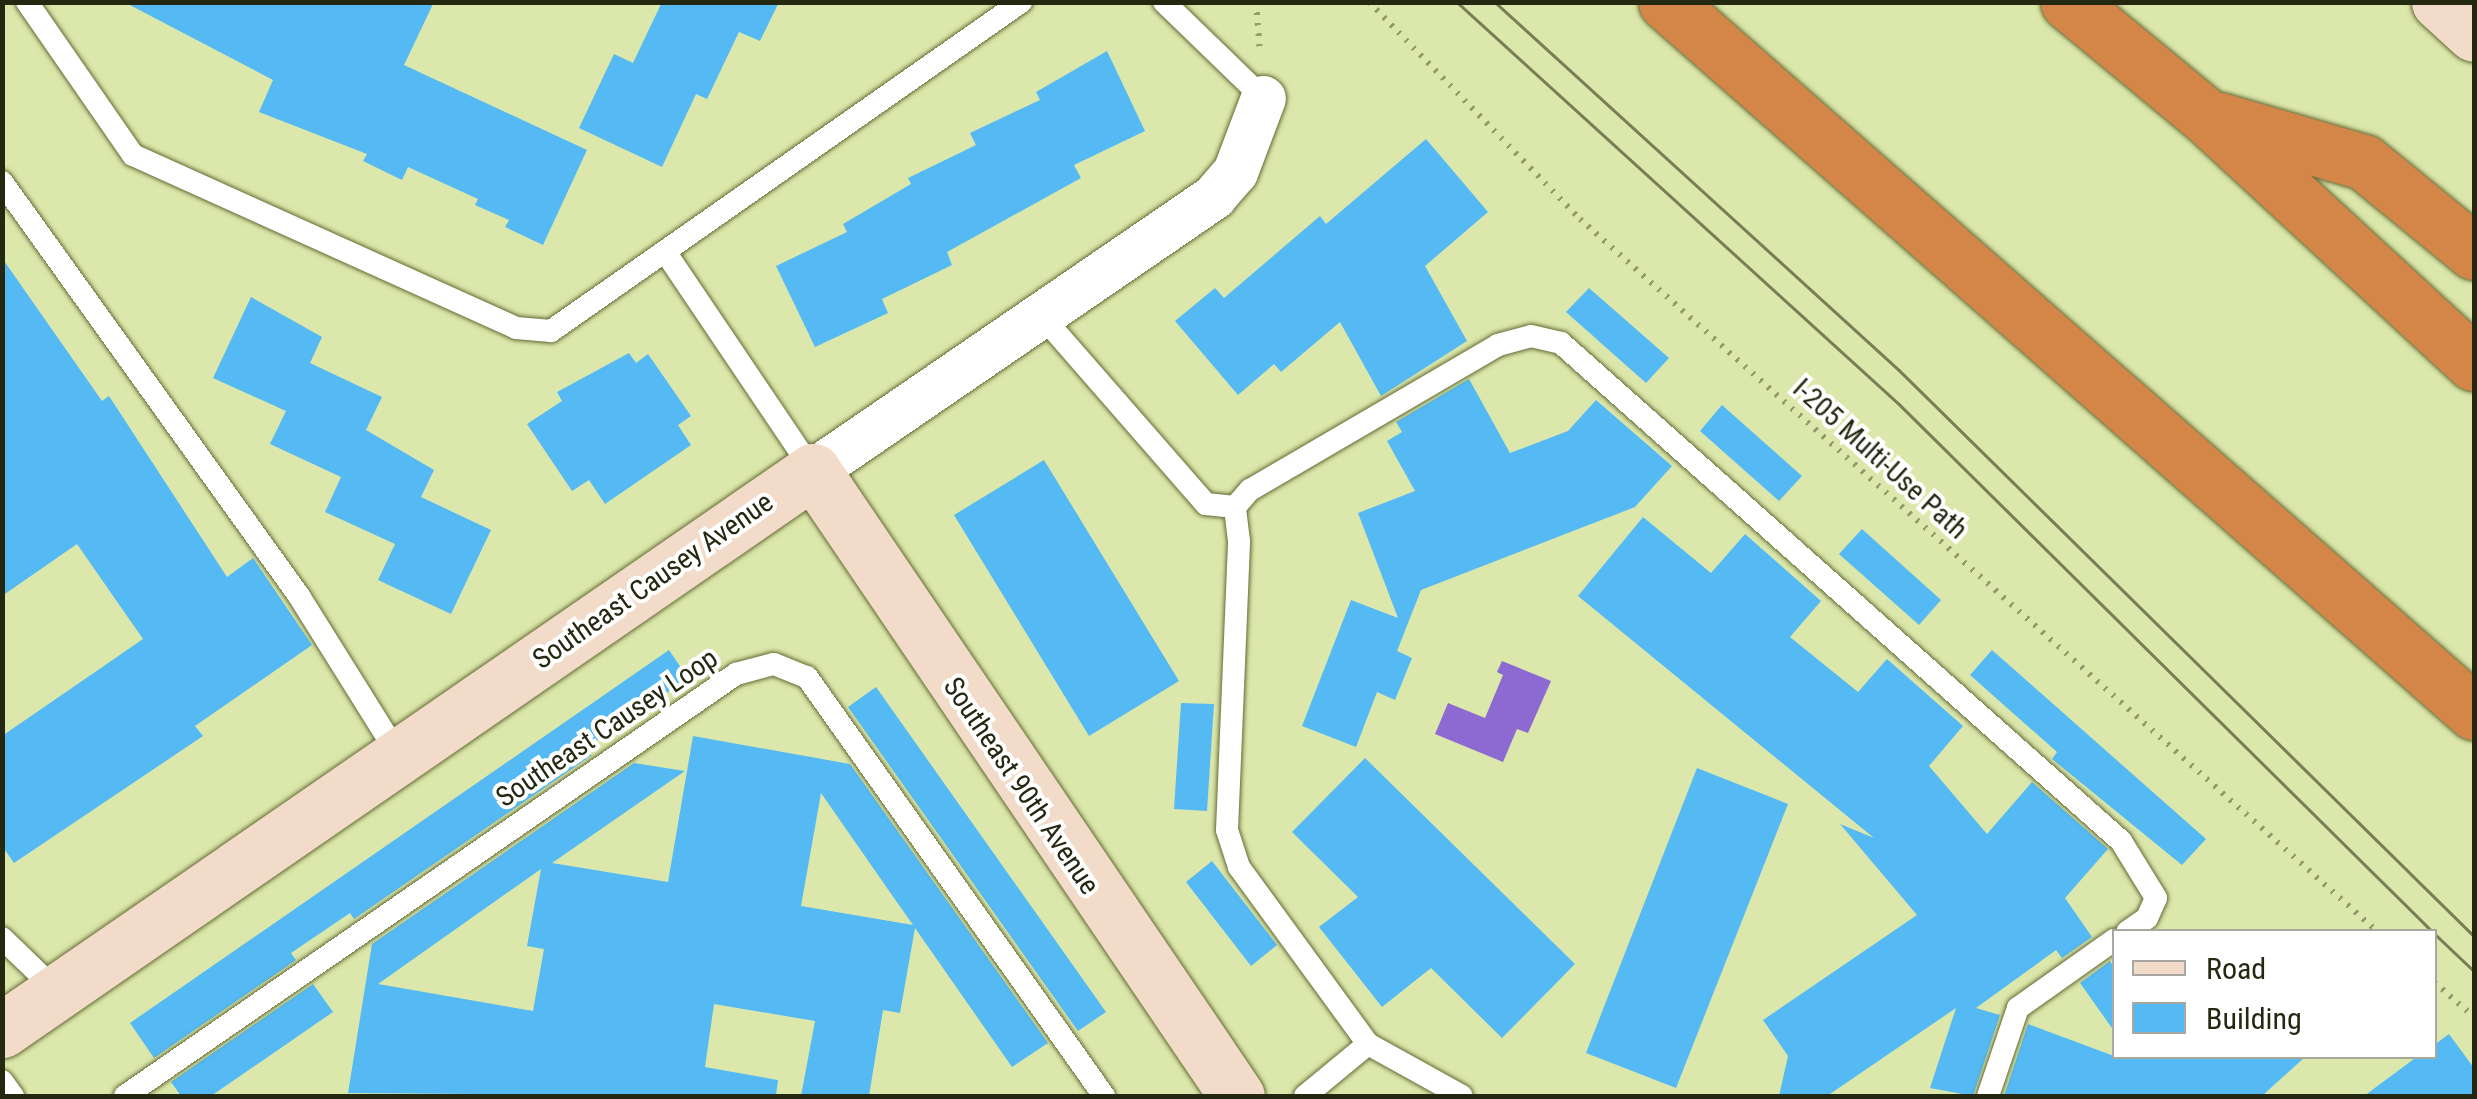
<!DOCTYPE html>
<html>
<head>
<meta charset="utf-8">
<style>
	body { margin:0 }
	#map { position:relative; width:2477px; height:1099px; overflow:hidden; background:#dce7ab; font-family:"Roboto Condensed",sans-serif }
	div>[style] { position:absolute }
	[style*='--x'] { left:calc(var(--x)*1px); top:calc(var(--y)*1px); width:calc(var(--w)*1px); rotate:calc(var(--a)*1deg) }
	.water>* { inset:0; background:#8c6ad2 }
	.building>* { inset:0; background:#55baf3 }
	.path>* { height:6px; margin-top:-3px; transform-origin:0; background:repeating-linear-gradient(90deg,#949c6e 0 2.5px,transparent 0 10.5px) }
	.roads { filter:drop-shadow(0 0 2px #636b34) drop-shadow(0 0 2px #636b34) }
	.lane>* { height:22px; margin:-11px; padding:0 11px; transform-origin:11px; border-radius:11px; background:#fff }
	.street>* { height:45px; margin:-22.5px; padding:0 22.5px; transform-origin:22.5px; border-radius:22.5px; background:#fff }
	.secondary>* { height:55px; margin:-27.5px; padding:0 27.5px; transform-origin:27.5px; border-radius:27.5px; background:#f2dbc8 }
	.highway>* { height:55px; margin:-27.5px; padding:0 27.5px; transform-origin:27.5px; border-radius:27.5px; background:#d48649 }
	.tram>* { height:2.5px; margin:-1.25px; padding:0 1.25px; transform-origin:1.25px; border-radius:1.25px; background:#787f57 }
	span { translate:-50% -50%; white-space:nowrap; text-align:center; line-height:1.15; -webkit-text-stroke:8px #fff; paint-order:stroke }
	.street-label { font-size:28px; color:#242811 }
	.frame { position:absolute; inset:0; border:5px solid #242811; pointer-events:none }
	.legend { position:absolute; left:2112px; top:929px; width:325px; height:130px; box-sizing:border-box; background:#fff; border:2px solid #a7a9a0; margin:0; padding:12px 18px; list-style:none; font-size:30px; color:#242811 }
	.legend li { display:flex; align-items:center; gap:20px; height:50px }
	.legend b { width:50px; border:2px solid #a7a9a0 }
</style>
</head>
<body>
<div id="map">
	<div class="water">
		<i style="clip-path:polygon(1502px 661px,1551px 681px,1528px 733px,1517px 729px,1503px 762px,1435px 734px,1448px 703px,1485px 718px,1503px 675px,1497px 672px)"></i>
	</div>
	<div class="building">
		<i style="clip-path:polygon(124px 2px,434px 2px,404px 65px,587px 150px,543px 245px,505px 227px,509px 220px,475px 205px,478px 199px,408px 167px,402px 180px,363px 161px,367px 154px,259px 112px,273px 80px)"></i>
		<i style="clip-path:polygon(662px 2px,779px 2px,760px 41px,739px 32px,707px 99px,696px 94px,662px 167px,579px 128px,614px 54px,633px 63px)"></i>
		<i style="clip-path:polygon(1107px 51px,1145px 131px,1074px 165px,1081px 178px,947px 252px,952px 265px,882px 299px,888px 313px,815px 347px,776px 266px,847px 232px,843px 224px,911px 184px,908px 178px,976px 145px,970px 133px,1040px 100px,1036px 92px)"></i>
		<i style="clip-path:polygon(1426px 139px,1488px 212px,1425px 266px,1467px 341px,1381px 396px,1340px 322px,1281px 372px,1274px 364px,1238px 395px,1175px 321px,1215px 288px,1224px 298px,1320px 216px,1326px 224px)"></i>
		<i style="clip-path:polygon(2px 258px,102px 401px,109px 396px,227px 577px,253px 558px,312px 645px,195px 726px,203px 736px,14px 863px,2px 846px,2px 736px,143px 639px,77px 544px,2px 596px)"></i>
		<i style="clip-path:polygon(1589px 288px,1669px 358px,1646px 383px,1566px 312px)"></i>
		<i style="clip-path:polygon(251px 297px,322px 337px,310px 363px,382px 397px,366px 430px,434px 470px,421px 497px,491px 530px,451px 614px,378px 580px,395px 544px,325px 512px,341px 477px,270px 444px,286px 411px,213px 378px)"></i>
		<i style="clip-path:polygon(629px 353px,636px 363px,648px 354px,691px 416px,678px 425px,691px 445px,605px 504px,589px 480px,572px 491px,527px 424px,562px 401px,557px 392px)"></i>
		<i style="clip-path:polygon(1469px 379px,1510px 453px,1568px 431px,1596px 400px,1672px 466px,1635px 507px,1421px 590px,1397px 651px,1412px 658px,1395px 700px,1377px 692px,1356px 747px,1302px 726px,1351px 600px,1398px 618px,1358px 513px,1415px 491px,1387px 441px,1402px 432px,1396px 422px)"></i>
		<i style="clip-path:polygon(1722px 405px,1802px 476px,1779px 501px,1700px 431px)"></i>
		<i style="clip-path:polygon(1044px 460px,1179px 681px,1089px 736px,954px 515px)"></i>
		<i style="clip-path:polygon(1643px 517px,1711px 573px,1745px 534px,1821px 601px,1790px 637px,1858px 692px,1887px 659px,1963px 726px,1929px 766px,1987px 834px,2032px 782px,2108px 849px,2065px 898px,2092px 937px,2062px 958px,2056px 950px,1976px 1008px,2000px 1015px,1973px 1096px,1930px 1088px,1956px 1008px,1827px 1096px,1779px 1096px,1788px 1056px,1763px 1020px,1917px 915px,1840px 824px,1874px 838px,1578px 596px)"></i>
		<i style="clip-path:polygon(1862px 529px,1941px 600px,1919px 625px,1839px 554px)"></i>
		<i style="clip-path:polygon(669px 650px,688px 678px,579px 753px,592px 755px,354px 919px,350px 913px,291px 953px,296px 960px,154px 1058px,130px 1023px)"></i>
		<i style="clip-path:polygon(1992px 650px,2206px 839px,2182px 865px,2052px 759px,2057px 752px,1970px 675px)"></i>
		<i style="clip-path:polygon(876px 687px,1106px 1012px,1078px 1031px,848px 707px)"></i>
		<i style="clip-path:polygon(1181px 703px,1214px 704px,1207px 811px,1174px 809px)"></i>
		<i style="clip-path:polygon(evenodd,693px 736px,850px 764px,1048px 1043px,1012px 1067px,915px 928px,900px 1013px,883px 1010px,869px 1096px,801px 1096px,815px 1021px,714px 1004px,705px 1067px,778px 1080px,776px 1096px,348px 1093px,372px 944px,634px 763px,685px 771px,552px 863px,668px 882px,693px 736px,821px 793px,894px 898px,913px 925px,801px 906px,821px 793px,693px 736px,541px 869px,527px 946px,544px 949px,533px 1011px,378px 984px,541px 869px)"></i>
		<i style="clip-path:polygon(1365px 758px,1575px 964px,1502px 1038px,1431px 968px,1382px 1007px,1319px 927px,1358px 897px,1292px 832px)"></i>
		<i style="clip-path:polygon(1697px 768px,1788px 804px,1676px 1088px,1586px 1053px)"></i>
		<i style="clip-path:polygon(1212px 861px,1277px 945px,1251px 966px,1186px 882px)"></i>
		<i style="clip-path:polygon(2110px 961px,2114px 968px,2114px 1031px,2080px 983px)"></i>
		<i style="clip-path:polygon(313px 984px,333px 1012px,211px 1096px,181px 1096px,171px 1082px)"></i>
		<i style="clip-path:polygon(2028px 1024px,2114px 1056px,2306px 1056px,2262px 1096px,2004px 1096px)"></i>
		<i style="clip-path:polygon(2449px 1034px,2474px 1068px,2474px 1096px,2364px 1096px,2418px 1056px,2434px 1056px,2434px 1045px)"></i>
	</div>
	<div class="path">
		<i style="--x:1256;--y:2;--w:50;--a:85.4"></i>
		<i style="--x:1369;--y:2;--w:303;--a:45.8"></i>
		<i style="--x:1580;--y:219;--w:1070;--a:41.78"></i>
		<i style="--x:2434;--y:982;--w:53;--a:41.2"></i>
	</div>
	<div class="roads">
		<div class="lane">
			<i style="--x:27;--y:2;--w:186;--a:55.3"></i>
			<i style="--x:133;--y:155;--w:420;--a:24.3"></i>
			<i style="--x:516;--y:328;--w:35;--a:5"></i>
			<i style="--x:551;--y:331;--w:574;--a:-34.99"></i>
			<i style="--x:1164;--y:2;--w:138;--a:44.1"></i>
			<i style="--x:2;--y:182;--w:510;--a:54.34"></i>
			<i style="--x:299;--y:596;--w:189;--a:58"></i>
			<i style="--x:666;--y:253;--w:263;--a:56"></i>
			<i style="--x:1041;--y:315;--w:251;--a:48.9"></i>
			<i style="--x:1206;--y:504;--w:29;--a:6"></i>
			<i style="--x:2;--y:938;--w:78;--a:44"></i>
			<i style="--x:1368;--y:1044;--w:219;--a:-126.1"></i>
			<i style="--x:1239;--y:867;--w:39;--a:-108"></i>
			<i style="--x:1227;--y:830;--w:289;--a:-87.6"></i>
			<i style="--x:1239;--y:541;--w:34;--a:-97"></i>
			<i style="--x:1235;--y:507;--w:23;--a:-49"></i>
			<i style="--x:1250;--y:490;--w:287;--a:-30.3"></i>
			<i style="--x:1498;--y:345;--w:34;--a:-15"></i>
			<i style="--x:1531;--y:336;--w:31;--a:13"></i>
			<i style="--x:1561;--y:343;--w:749;--a:41.65"></i>
			<i style="--x:2121;--y:841;--w:67;--a:58.4"></i>
			<i style="--x:2156;--y:898;--w:22;--a:114"></i>
			<i style="--x:2147;--y:918;--w:24;--a:145"></i>
			<i style="--x:2;--y:1081;--w:19;--a:54"></i>
			<i style="--x:125;--y:1096;--w:743;--a:-34.63"></i>
			<i style="--x:736;--y:674;--w:39;--a:-15"></i>
			<i style="--x:774;--y:664;--w:35;--a:22"></i>
			<i style="--x:807;--y:677;--w:514;--a:54.67"></i>
			<i style="--x:1305;--y:1096;--w:82;--a:-39.5"></i>
			<i style="--x:1368;--y:1044;--w:107;--a:29"></i>
			<i style="--x:1988;--y:1096;--w:93;--a:-71.2"></i>
			<i style="--x:2018;--y:1008;--w:118;--a:-35.3"></i>
		</div>
		<div class="street">
			<i style="--x:813;--y:471;--w:486;--a:-34.4"></i>
			<i style="--x:1214;--y:196;--w:32;--a:-49"></i>
			<i style="--x:1235;--y:172;--w:79;--a:-69.3"></i>
		</div>
		<div class="secondary">
			<i style="--x:2439;--y:2;--w:47;--a:42.4"></i>
			<i style="--x:2;--y:1030;--w:985;--a:-34.58"></i>
			<i style="--x:813;--y:471;--w:755;--a:55.85"></i>
		</div>
		<div class="highway">
			<i style="--x:1666;--y:2;--w:1076;--a:41.31"></i>
			<i style="--x:2068;--y:2;--w:180;--a:39.6"></i>
			<i style="--x:2207;--y:117;--w:363;--a:42.7"></i>
			<i style="--x:2219;--y:120;--w:151;--a:16.2"></i>
			<i style="--x:2364;--y:162;--w:142;--a:39.3"></i>
		</div>
	</div>
	<div class="tram">
		<i style="--x:1457;--y:2;--w:597;--a:42.29"></i>
		<i style="--x:1899;--y:404;--w:751;--a:44.68"></i>
		<i style="--x:1495;--y:2;--w:546;--a:42.33"></i>
		<i style="--x:1899;--y:370;--w:807;--a:44.55"></i>
		<i style="--x:2434;--y:933;--w:55;--a:43.5"></i>
	</div>
	<div class="street-label">
		<span style="left:1880px;top:459px;rotate:42deg">I-205 Multi-Use Path</span>
		<span style="left:653px;top:581px;rotate:-35deg">Southeast Causey Avenue</span>
		<span style="left:607px;top:728px;rotate:-34deg">Southeast Causey Loop</span>
		<span style="left:1021px;top:786px;rotate:56deg">Southeast 90th Avenue</span>
	</div>
	<div class="frame"></div>
	<ul class="legend">
	<li><b style="height:12px;background:#f2dbc8"></b>Road</li>
	<li><b style="height:28px;background:#55baf3"></b>Building</li>
	</ul>
</div>
</body>
</html>
